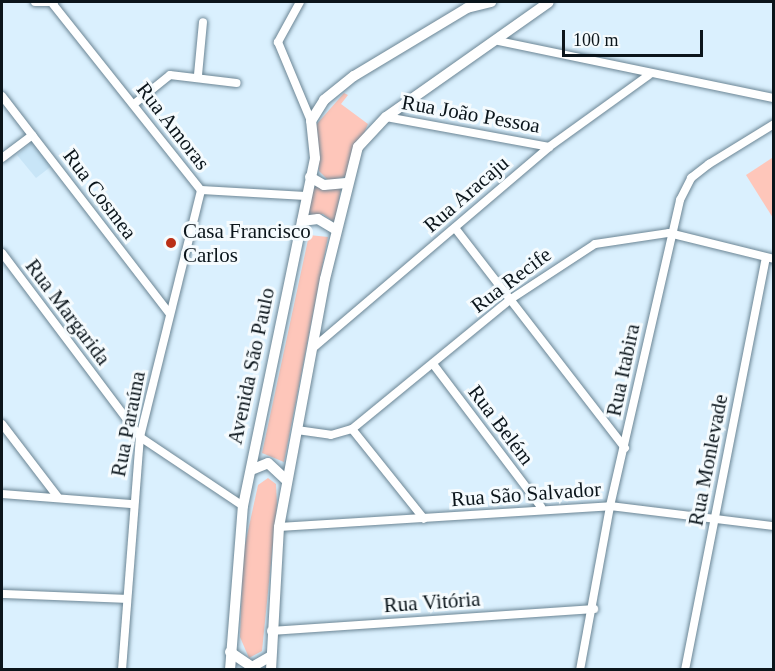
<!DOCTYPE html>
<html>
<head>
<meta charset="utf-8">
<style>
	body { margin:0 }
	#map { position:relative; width:775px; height:671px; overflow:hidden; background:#daf0fe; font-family:"Times New Roman",serif }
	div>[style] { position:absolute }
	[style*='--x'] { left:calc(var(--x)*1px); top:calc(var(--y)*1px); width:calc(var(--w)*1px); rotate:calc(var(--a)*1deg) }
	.built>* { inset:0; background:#c8e5f7 }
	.green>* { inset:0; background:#fec6ba }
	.roads { filter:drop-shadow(0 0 2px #6b8594) drop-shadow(0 0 2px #6b8594) }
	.minor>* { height:8px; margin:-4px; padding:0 4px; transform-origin:4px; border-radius:4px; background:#fff }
	.tertiary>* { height:10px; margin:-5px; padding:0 5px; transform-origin:5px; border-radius:5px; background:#fff }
	.dots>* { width:16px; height:16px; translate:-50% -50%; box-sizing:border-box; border:3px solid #f5fbfe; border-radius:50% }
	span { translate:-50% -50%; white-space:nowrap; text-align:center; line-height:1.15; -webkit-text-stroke:6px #f5fbfe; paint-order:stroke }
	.street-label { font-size:21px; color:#0b151b }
	.poi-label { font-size:21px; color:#0b151b }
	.left { translate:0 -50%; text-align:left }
	.frame { position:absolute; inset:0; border:3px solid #0b151b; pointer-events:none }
	.scale { position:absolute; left:562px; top:30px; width:141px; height:27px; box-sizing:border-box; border:3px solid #0b151b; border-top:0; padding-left:8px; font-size:18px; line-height:21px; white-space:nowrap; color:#0b151b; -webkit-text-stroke:4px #f5fbfe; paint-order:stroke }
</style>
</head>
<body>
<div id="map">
	<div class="built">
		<i style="clip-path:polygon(34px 140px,53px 165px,36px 178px,17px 155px)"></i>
	</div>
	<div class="green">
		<i style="clip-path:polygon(344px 93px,348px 95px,341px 104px,368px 124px,345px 177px,329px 181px,319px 171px,316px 125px)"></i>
		<i style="clip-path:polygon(772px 158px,774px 161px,773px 218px,746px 175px)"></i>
		<i style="clip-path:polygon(313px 186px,341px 188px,335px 223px,323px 214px,306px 217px)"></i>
		<i style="clip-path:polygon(309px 235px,328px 237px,284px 462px,262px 453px)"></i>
		<i style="clip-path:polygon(268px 478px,276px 484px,277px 504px,262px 651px,249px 658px,240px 637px,243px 554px,258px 485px)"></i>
	</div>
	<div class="roads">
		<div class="minor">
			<i style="--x:35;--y:2;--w:19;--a:0"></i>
			<i style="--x:300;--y:2;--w:46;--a:118.8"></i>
			<i style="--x:278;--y:42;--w:86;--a:67.3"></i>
			<i style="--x:52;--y:3;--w:239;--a:51.5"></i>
			<i style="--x:201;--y:190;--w:105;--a:3.3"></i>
			<i style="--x:498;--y:41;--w:282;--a:11.7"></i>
			<i style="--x:198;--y:75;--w:53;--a:-84.6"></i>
			<i style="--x:2;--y:96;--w:275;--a:52.4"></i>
			<i style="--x:134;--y:104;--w:46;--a:-38.9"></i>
			<i style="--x:170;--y:75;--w:67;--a:6.8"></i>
			<i style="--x:386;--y:117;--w:166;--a:10.4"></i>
			<i style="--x:2;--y:158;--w:38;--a:-37"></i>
			<i style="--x:455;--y:228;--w:278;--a:52.3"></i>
			<i style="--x:2;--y:253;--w:230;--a:53.1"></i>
			<i style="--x:140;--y:437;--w:124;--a:33.8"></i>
			<i style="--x:313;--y:348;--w:310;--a:-40.4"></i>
			<i style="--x:549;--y:147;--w:123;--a:-35.8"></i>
			<i style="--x:433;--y:364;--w:179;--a:52.9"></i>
			<i style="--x:2;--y:424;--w:91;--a:52.6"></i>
			<i style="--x:352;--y:429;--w:115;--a:51.3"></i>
			<i style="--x:297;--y:430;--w:34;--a:8"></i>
			<i style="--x:331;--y:435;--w:22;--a:-16"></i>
			<i style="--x:352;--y:429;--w:205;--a:-39.3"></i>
			<i style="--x:511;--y:299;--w:100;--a:-33.2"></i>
			<i style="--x:595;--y:244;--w:75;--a:-8.5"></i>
			<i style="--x:669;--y:233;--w:108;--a:13.9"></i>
			<i style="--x:2;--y:494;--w:129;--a:4.4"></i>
			<i style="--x:279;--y:527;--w:332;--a:-3.6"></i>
			<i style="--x:610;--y:506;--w:165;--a:7"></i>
			<i style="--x:2;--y:594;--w:123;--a:2.3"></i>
			<i style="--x:271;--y:631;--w:324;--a:-3.9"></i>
			<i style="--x:122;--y:670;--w:234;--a:-85.6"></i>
			<i style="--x:140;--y:437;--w:254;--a:-76.1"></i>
			<i style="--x:580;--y:670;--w:167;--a:-79.6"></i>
			<i style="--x:610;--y:506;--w:314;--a:-77.1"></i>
			<i style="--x:680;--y:200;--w:25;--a:-63"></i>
			<i style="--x:691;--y:178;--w:23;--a:-38"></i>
			<i style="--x:709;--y:164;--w:76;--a:-31.6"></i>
			<i style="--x:685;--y:670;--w:420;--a:-78.9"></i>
		</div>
		<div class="tertiary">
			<i style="--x:310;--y:177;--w:16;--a:30"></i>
			<i style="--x:324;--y:185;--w:22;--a:-5"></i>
			<i style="--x:302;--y:221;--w:16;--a:-7"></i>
			<i style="--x:318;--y:219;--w:21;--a:31"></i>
			<i style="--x:251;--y:470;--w:18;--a:-22"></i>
			<i style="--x:268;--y:463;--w:26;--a:43"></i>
			<i style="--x:230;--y:652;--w:27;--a:34"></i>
			<i style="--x:252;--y:667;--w:22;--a:-30"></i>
			<i style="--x:230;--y:670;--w:165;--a:-85.5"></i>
			<i style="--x:243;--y:506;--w:355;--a:-78.3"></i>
			<i style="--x:315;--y:158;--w:37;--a:-96"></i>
			<i style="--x:311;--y:121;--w:25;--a:-58"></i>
			<i style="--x:324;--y:100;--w:38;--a:-39"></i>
			<i style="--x:354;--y:76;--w:132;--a:-31"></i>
			<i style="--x:467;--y:8;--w:25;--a:-14"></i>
			<i style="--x:271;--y:670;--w:143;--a:-86.8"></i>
			<i style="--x:279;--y:527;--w:252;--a:-79.5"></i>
			<i style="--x:325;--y:279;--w:136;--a:-76"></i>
			<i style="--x:358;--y:147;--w:41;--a:-47"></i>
			<i style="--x:386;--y:117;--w:199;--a:-35.2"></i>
		</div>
	</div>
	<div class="dots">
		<i style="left:171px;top:243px;background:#ba2f16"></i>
	</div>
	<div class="street-label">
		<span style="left:471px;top:114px;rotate:10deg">Rua João Pessoa</span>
		<span style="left:173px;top:126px;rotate:52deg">Rua Amoras</span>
		<span style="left:100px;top:194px;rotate:53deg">Rua Cosmea</span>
		<span style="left:466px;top:194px;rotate:-41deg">Rua Aracaju</span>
		<span style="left:511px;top:280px;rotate:-37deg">Rua Recife</span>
		<span style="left:68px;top:312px;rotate:53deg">Rua Margarida</span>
		<span style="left:251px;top:366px;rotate:-78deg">Avenida São Paulo</span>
		<span style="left:623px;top:370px;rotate:-78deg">Rua Itabira</span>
		<span style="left:128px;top:424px;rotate:-79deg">Rua Paraúna</span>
		<span style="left:501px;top:425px;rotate:53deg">Rua Belém</span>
		<span style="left:708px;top:460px;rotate:-79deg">Rua Monlevade</span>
		<span style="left:526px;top:494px;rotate:-4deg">Rua São Salvador</span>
		<span style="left:432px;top:602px;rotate:-4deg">Rua Vitória</span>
	</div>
	<div class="poi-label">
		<span class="left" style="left:183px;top:243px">Casa Francisco<br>Carlos</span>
	</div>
	<div class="frame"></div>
	<div class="scale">100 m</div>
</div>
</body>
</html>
